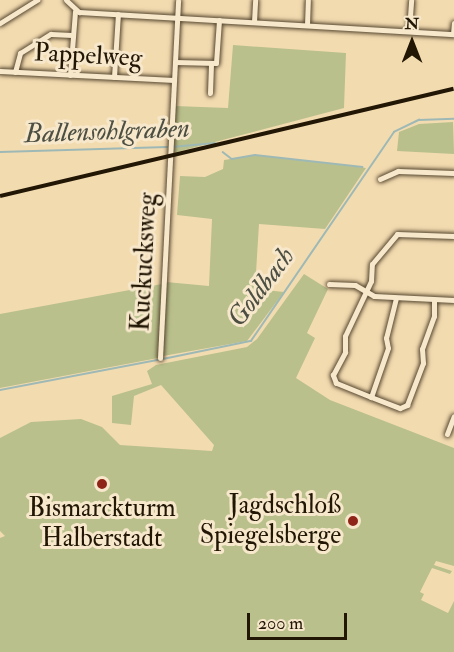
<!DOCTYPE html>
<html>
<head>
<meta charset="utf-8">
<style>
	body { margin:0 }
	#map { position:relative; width:454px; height:652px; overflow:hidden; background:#f3dbb0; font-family:"IM FELL Double Pica",serif }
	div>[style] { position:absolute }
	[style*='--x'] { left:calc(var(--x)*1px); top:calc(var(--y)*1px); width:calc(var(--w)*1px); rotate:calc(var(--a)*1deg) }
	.green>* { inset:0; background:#b9c08c }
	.stream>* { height:1.5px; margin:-0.75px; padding:0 0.75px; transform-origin:0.75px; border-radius:0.75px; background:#9eb9b5 }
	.roads { filter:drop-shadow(0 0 2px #564730) drop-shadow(0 0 2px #564730) }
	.minor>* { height:5px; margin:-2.5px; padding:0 2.5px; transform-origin:2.5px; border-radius:2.5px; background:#f7e8cc }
	.rail>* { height:4px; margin-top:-2px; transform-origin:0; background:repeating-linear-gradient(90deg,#f7e8cc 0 4.5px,#221605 0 9px); box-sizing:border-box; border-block:2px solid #221605 }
	.dots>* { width:16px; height:16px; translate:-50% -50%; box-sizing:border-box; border:3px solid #f7e8cc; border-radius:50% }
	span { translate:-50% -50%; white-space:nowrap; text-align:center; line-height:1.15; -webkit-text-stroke:6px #f7e8cc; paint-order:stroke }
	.street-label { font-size:26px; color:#221605 }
	.poi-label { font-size:26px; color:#221605 }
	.right { translate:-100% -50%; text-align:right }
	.water-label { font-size:27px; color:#4d4f43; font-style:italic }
	.north { position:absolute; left:382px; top:12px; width:60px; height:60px; -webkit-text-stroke:4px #f7e8cc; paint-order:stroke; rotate:0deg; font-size:16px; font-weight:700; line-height:24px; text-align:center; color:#221605 }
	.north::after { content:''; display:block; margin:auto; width:21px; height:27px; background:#221605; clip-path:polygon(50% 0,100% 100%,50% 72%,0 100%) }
	.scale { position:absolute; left:247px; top:613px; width:100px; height:27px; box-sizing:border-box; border:3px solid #221605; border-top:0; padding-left:8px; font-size:18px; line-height:21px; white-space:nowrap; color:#221605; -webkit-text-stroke:4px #f7e8cc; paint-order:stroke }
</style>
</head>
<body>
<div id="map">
	<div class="green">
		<i style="clip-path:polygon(233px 45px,346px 53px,344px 108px,173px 153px,175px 106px,228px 108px)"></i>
		<i style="clip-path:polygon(453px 122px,454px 154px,397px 151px,399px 132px,419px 124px)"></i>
		<i style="clip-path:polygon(256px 155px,366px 168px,325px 229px,259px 224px,255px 289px,284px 292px,247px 341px,163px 356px,166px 282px,209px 286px,212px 219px,177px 215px,180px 176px,205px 177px,223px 169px,224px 160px)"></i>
		<i style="clip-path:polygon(304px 274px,328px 289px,307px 333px,315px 338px,296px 378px,330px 400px,454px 448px,454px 566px,436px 561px,434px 565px,452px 571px,450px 574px,432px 568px,420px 592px,424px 594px,421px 600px,448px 613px,454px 601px,454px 652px,0 652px,0 538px,5px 536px,0 531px,0 438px,31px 422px,81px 419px,102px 427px,120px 445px,212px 451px,214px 445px,161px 385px,134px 396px,131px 425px,112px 423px,112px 396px,152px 384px,147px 371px,156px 365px,247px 347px,257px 339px)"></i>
		<i style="clip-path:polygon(162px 284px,158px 358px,0 388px,0 314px)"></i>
	</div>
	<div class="stream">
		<i style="--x:172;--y:147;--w:43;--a:-5.3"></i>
		<i style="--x:0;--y:152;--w:167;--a:-1.7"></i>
		<i style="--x:223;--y:152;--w:11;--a:38"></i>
		<i style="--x:232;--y:159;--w:23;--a:-10"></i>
		<i style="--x:255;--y:155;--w:108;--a:6.4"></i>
		<i style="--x:163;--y:359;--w:90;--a:-11.6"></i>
		<i style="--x:251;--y:341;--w:253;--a:-55.6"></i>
		<i style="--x:394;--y:132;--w:28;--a:-26"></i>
		<i style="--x:419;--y:120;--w:35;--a:-2"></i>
		<i style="--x:0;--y:390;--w:161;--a:-10.8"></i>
	</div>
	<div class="roads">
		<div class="minor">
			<i style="--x:66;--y:0;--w:18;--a:43"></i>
			<i style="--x:79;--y:12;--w:376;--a:3.4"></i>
			<i style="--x:254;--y:22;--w:22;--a:-87"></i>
			<i style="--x:0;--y:23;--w:44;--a:-31.9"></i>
			<i style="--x:307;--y:25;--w:25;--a:-88"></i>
			<i style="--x:409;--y:31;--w:31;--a:-86"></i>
			<i style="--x:453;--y:34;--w:11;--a:-85"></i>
			<i style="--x:175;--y:62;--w:41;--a:1.4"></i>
			<i style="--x:216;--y:63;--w:43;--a:-86"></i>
			<i style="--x:0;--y:71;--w:174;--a:3"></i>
			<i style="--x:15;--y:72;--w:20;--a:-75"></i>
			<i style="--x:20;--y:53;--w:36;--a:-32"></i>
			<i style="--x:51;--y:34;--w:21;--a:3"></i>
			<i style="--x:70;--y:75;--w:64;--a:-85.5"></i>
			<i style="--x:114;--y:77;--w:63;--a:-86.4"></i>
			<i style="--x:210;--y:93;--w:28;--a:-88"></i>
			<i style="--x:380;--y:179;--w:20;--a:-24"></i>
			<i style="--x:398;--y:171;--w:56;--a:2"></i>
			<i style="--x:329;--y:284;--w:26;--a:2"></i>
			<i style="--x:355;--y:285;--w:22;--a:30"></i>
			<i style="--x:374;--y:296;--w:80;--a:2.9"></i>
			<i style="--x:396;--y:298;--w:41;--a:104"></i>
			<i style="--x:386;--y:338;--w:10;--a:79"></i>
			<i style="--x:388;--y:348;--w:52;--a:109.1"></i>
			<i style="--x:371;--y:397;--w:31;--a:21"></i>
			<i style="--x:400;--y:408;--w:8;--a:-23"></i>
			<i style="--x:407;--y:405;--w:45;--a:-69.1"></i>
			<i style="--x:423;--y:363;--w:14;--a:-94"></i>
			<i style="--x:422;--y:349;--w:35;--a:-70"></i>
			<i style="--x:434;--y:316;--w:16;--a:-90"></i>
			<i style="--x:160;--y:358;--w:358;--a:-87.1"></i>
			<i style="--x:371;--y:397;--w:38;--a:-158"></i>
			<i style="--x:336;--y:383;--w:9;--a:-111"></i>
			<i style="--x:333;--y:375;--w:26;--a:-62"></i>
			<i style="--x:345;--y:352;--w:16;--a:-90"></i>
			<i style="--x:345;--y:336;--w:61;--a:-64.7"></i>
			<i style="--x:371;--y:281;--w:17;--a:-87"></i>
			<i style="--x:372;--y:264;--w:39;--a:-50"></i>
			<i style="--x:397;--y:234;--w:57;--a:2"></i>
			<i style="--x:447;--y:434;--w:19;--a:-69"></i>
		</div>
	</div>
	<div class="rail">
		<i style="--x:0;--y:196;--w:466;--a:-13.3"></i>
	</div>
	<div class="dots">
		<i style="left:102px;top:484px;background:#8f2418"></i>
		<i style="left:353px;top:521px;background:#8f2418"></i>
	</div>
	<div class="street-label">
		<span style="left:88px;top:56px;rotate:3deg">Pappelweg</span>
		<span style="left:145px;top:262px;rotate:-87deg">Kuckucksweg</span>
	</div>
	<div class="poi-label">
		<span class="right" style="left:341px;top:521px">Jagdschloß<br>Spiegelsberge</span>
		<span style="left:102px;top:524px">Bismarckturm<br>Halberstadt</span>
	</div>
	<div class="water-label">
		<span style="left:107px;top:131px;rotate:-2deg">Ballensohlgraben</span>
		<span style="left:261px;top:287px;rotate:-53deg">Goldbach</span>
	</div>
	<div class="north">N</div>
	<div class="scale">200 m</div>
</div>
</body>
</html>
